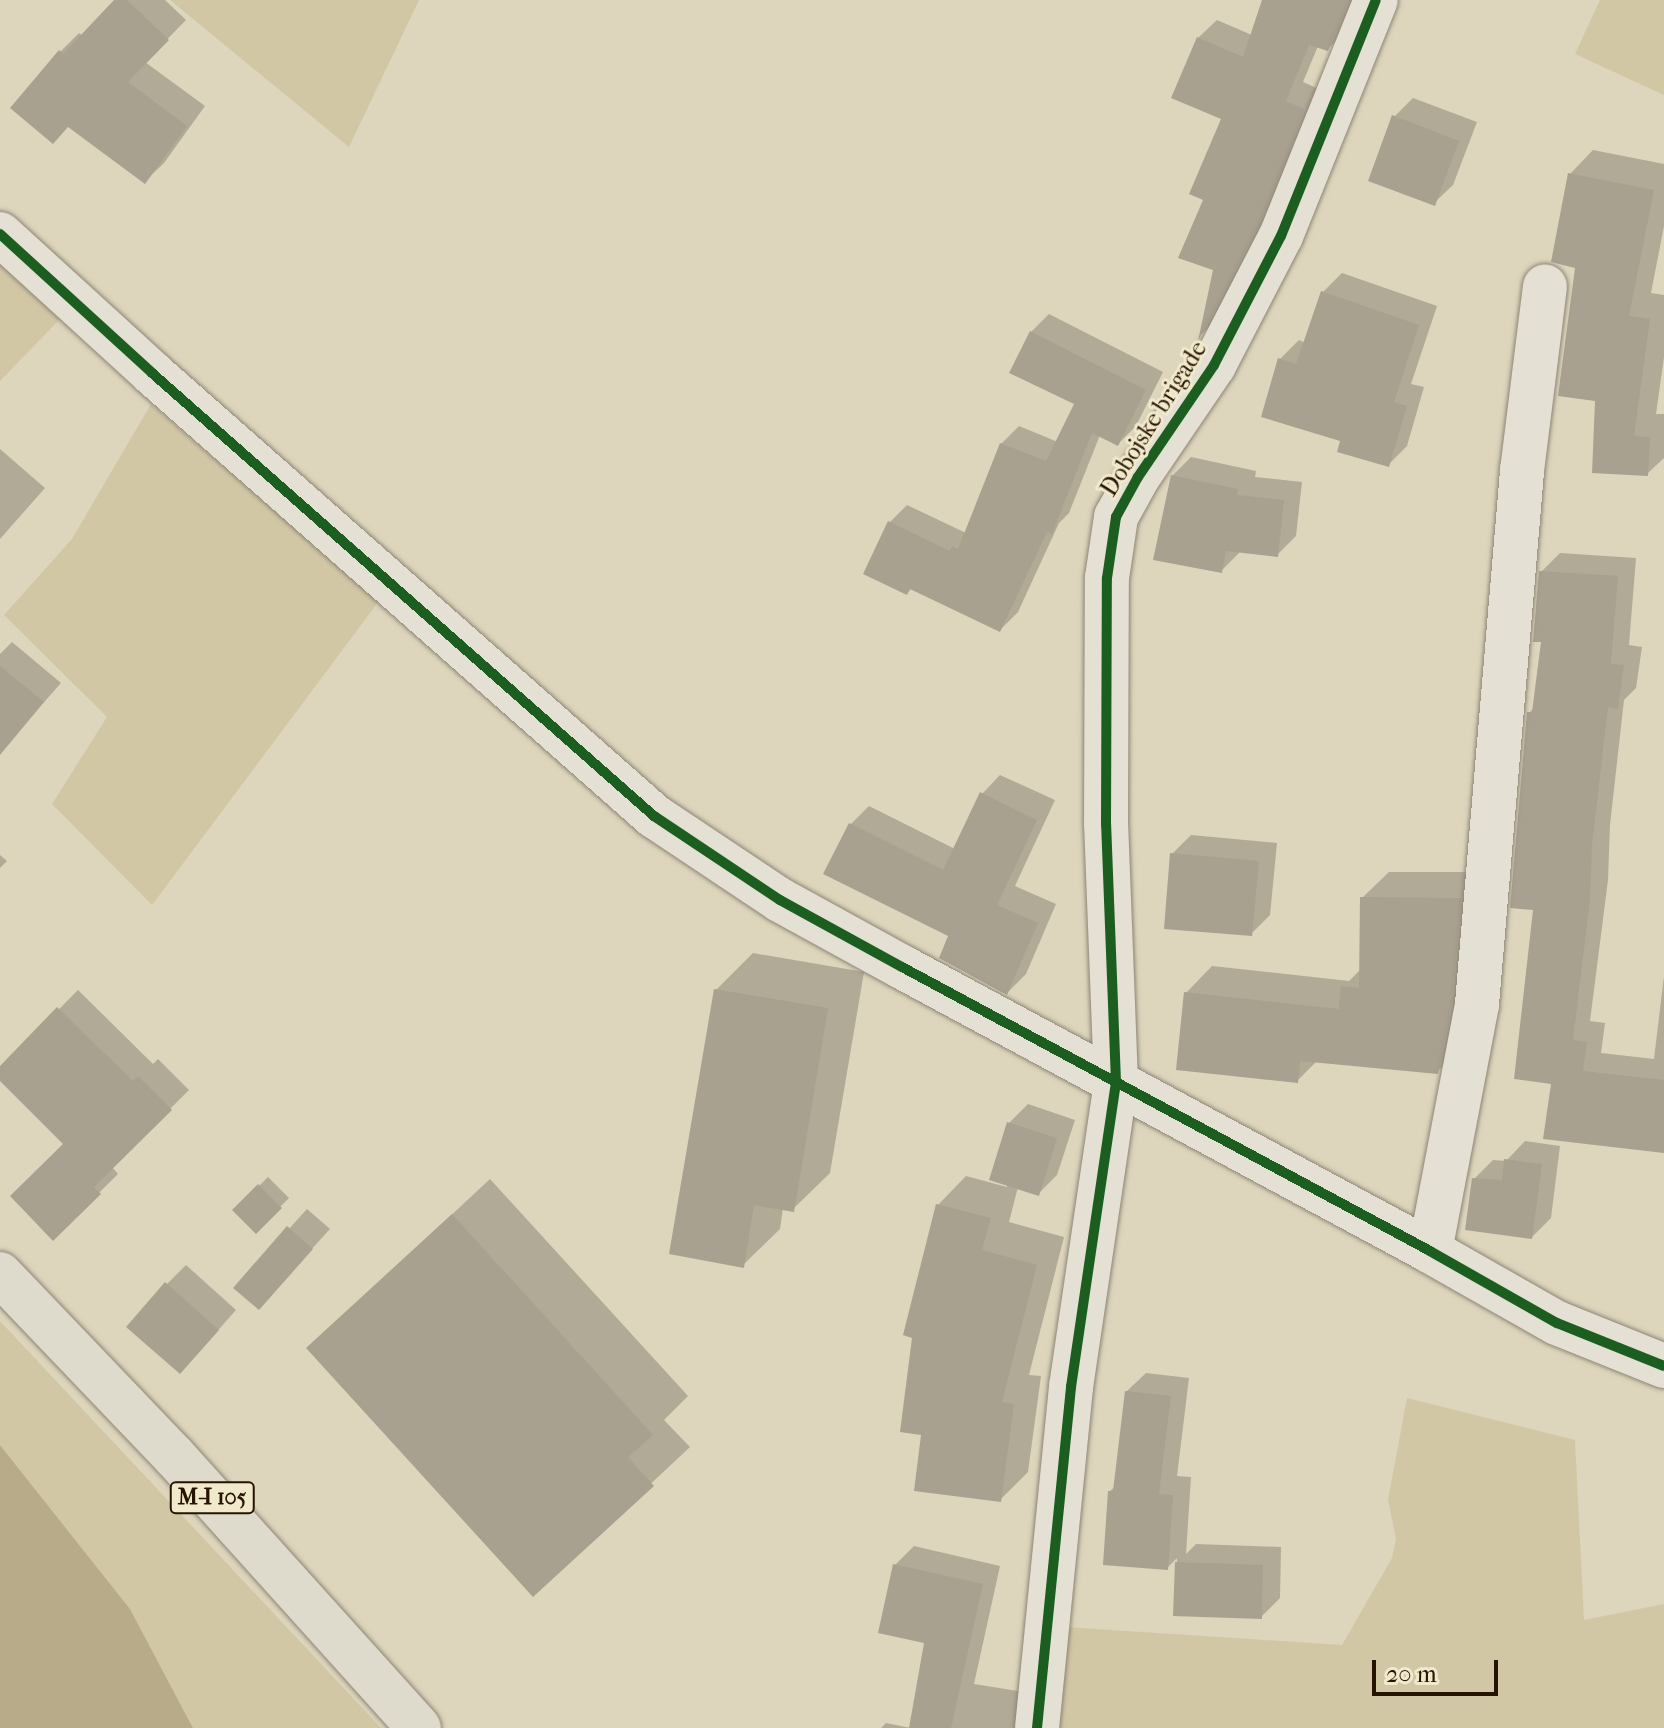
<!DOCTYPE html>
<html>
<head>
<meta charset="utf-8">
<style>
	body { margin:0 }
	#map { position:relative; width:1664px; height:1728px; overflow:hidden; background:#ddd5bc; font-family:"IM FELL French Canon",serif }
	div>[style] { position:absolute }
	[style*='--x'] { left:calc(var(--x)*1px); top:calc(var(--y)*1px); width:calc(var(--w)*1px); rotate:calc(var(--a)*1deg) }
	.green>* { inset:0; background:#d2c7a5 }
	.water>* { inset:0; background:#b7ab8a }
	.shadow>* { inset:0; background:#0003 }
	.building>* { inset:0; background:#a8a190 }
	.roads { filter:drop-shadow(0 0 2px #8c8575) drop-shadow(0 0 2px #8c8575) }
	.minor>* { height:44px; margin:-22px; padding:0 22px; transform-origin:22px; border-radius:22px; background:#e4e0d3 }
	.major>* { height:44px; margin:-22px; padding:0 22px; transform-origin:22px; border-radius:22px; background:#dfdbcc }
	.cycleway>* { height:10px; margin:-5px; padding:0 5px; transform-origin:5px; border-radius:5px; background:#1b5e20 }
	span { translate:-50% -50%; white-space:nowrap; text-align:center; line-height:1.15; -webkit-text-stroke:6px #f1e9cb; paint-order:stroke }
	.shield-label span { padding:2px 6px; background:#f1e9cb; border:2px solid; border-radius:6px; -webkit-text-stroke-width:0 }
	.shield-label { font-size:22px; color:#261403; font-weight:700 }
	.street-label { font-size:24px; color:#261403 }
	.scale { position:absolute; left:1372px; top:1660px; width:126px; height:36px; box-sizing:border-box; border:4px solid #261403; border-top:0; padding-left:10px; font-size:24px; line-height:28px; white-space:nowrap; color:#261403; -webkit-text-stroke:6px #f1e9cb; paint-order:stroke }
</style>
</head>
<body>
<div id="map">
	<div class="green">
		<i style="clip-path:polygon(170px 0,419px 0,349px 147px)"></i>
		<i style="clip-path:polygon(1600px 0,1664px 0,1664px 95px,1575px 54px)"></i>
		<i style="clip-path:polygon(0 264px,60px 319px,0 381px)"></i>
		<i style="clip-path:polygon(151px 404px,379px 601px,152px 905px,52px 804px,107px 717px,4px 615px,72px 539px)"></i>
		<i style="clip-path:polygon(0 1321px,381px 1728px,193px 1728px,130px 1609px,0 1445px)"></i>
		<i style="clip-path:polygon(1407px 1398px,1575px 1440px,1584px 1620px,1664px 1604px,1664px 1728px,1057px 1728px,1065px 1627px,1342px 1645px,1392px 1558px,1396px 1539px,1388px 1500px)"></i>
	</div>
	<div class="water">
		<i style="clip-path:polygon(0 1445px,130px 1609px,193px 1728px,0 1728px)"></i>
	</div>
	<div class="shadow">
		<i style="clip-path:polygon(117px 0,165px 0,186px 20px,145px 62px,205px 106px,164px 163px,145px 181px,60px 52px,79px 33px,83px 36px)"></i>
		<i style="clip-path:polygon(1264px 0,1359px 0,1346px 31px,1328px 49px,1318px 46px,1303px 82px,1321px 90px,1276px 205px,1216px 320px,1201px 335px,1215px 269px,1205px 198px,1224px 118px,1198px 38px,1217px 20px,1252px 35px)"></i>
		<i style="clip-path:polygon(1413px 98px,1477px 122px,1453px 185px,1434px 203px,1394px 117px)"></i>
		<i style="clip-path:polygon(1593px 150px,1664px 164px,1664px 226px,1651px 293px,1664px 295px,1664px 357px,1656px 414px,1664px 414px,1664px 458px,1647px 474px,1597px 400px,1577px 267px,1570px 174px)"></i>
		<i style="clip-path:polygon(1342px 273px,1437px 306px,1411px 384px,1424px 387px,1407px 446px,1388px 465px,1342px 440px,1280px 359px,1299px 340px,1306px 343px,1323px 292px)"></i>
		<i style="clip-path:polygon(1049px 314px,1163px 372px,1136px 426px,1118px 444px,1100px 435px,1069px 513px,1059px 523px,1018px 612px,1000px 630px,912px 588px,907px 593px,889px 523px,907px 505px,966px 533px,1001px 444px,1019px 426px,1058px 442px,1077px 403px,1031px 332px)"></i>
		<i style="clip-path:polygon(0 449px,45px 488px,0 539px)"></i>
		<i style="clip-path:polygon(1191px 457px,1256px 471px,1255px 477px,1302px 482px,1296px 536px,1277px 555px,1241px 551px,1221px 571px,1172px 476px)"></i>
		<i style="clip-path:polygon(1560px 553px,1636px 558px,1629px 645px,1642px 647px,1636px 688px,1624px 700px,1610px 825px,1608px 880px,1590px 1021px,1605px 1023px,1601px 1053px,1654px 1059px,1664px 976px,1664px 1151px,1553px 1082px,1535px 908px,1529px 713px,1535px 707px,1543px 640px,1541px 572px)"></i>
		<i style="clip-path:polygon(12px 642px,61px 683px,0 752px,0 654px)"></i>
		<i style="clip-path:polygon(1000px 775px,1055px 800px,1015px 886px,1056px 904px,1026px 974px,1007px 993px,850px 825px,869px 806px,955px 849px,982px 794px)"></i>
		<i style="clip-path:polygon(1191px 835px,1277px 843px,1270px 915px,1251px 934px,1172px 854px)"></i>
		<i style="clip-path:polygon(0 855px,7px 861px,0 868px)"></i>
		<i style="clip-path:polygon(1389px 872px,1486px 872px,1464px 1045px,1437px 1072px,1317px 1061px,1297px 1081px,1186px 993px,1212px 966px,1349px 981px,1361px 969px,1362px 898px)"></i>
		<i style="clip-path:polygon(753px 953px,864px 972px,830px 1173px,793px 1209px,783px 1208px,780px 1229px,743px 1265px,716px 990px)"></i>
		<i style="clip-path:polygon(78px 990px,153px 1064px,158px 1059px,189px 1090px,112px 1167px,118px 1174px,53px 1238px,66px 1144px,0 1079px,0 1069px)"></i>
		<i style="clip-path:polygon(1028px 1104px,1075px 1120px,1057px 1175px,1038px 1194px,1018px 1187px,1009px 1222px,1064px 1237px,1029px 1375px,1041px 1376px,1028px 1472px,1000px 1500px,923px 1433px,938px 1205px,966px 1176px,1007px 1187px,1009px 1123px)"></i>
		<i style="clip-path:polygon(1525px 1141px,1560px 1146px,1551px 1218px,1532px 1237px,1474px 1179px,1493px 1160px,1506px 1161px)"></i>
		<i style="clip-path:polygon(268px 1177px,289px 1198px,256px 1231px,235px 1210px)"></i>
		<i style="clip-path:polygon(490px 1179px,688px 1396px,664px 1420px,690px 1447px,533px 1594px,309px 1348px)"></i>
		<i style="clip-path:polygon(307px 1209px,330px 1229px,259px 1307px,236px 1287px)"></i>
		<i style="clip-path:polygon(186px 1265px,236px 1310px,198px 1353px,167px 1284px)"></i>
		<i style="clip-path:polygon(1146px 1373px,1189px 1378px,1177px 1476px,1191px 1477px,1186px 1554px,1196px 1544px,1281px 1547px,1280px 1598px,1261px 1617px,1175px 1614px,1177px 1558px,1167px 1568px,1110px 1491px,1116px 1486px,1127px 1391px)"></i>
		<i style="clip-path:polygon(914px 1546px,1000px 1566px,974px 1684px,1031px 1693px,1029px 1728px,881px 1728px,886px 1723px,911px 1728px,926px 1641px,895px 1565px)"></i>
	</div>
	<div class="building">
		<i style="clip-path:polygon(114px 0,127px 0,169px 40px,128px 82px,187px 126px,145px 184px,68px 127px,53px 144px,10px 108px,59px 50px,63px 54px)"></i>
		<i style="clip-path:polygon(1262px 0,1349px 0,1328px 51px,1309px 45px,1286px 101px,1304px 109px,1286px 158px,1258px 226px,1198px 341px,1213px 270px,1178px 258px,1203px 200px,1189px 194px,1221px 119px,1171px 98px,1197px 37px,1243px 57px)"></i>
		<i style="clip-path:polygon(1392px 115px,1459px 141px,1435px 206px,1368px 181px)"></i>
		<i style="clip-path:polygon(1568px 173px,1654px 190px,1629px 316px,1650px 319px,1634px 436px,1650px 437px,1648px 476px,1592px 473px,1595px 401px,1558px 396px,1575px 268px,1551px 262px)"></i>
		<i style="clip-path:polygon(1321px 291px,1419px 325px,1394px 402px,1407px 406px,1389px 467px,1337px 452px,1340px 441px,1261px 417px,1278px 358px,1296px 364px)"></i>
		<i style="clip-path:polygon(1030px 331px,1146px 390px,1118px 446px,1092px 433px,1052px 534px,1047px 532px,1000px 632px,910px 589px,907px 595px,863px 574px,888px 521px,950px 551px,952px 546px,958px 549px,1000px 443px,1046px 461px,1074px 404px,1009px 373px)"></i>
		<i style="clip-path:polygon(1171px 475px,1238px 489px,1237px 495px,1284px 500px,1278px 557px,1226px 551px,1222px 573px,1153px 560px)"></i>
		<i style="clip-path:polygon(1539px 571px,1618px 576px,1611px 664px,1624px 665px,1618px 709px,1608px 707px,1592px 845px,1590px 900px,1573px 1040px,1587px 1042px,1583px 1071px,1664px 1080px,1664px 1153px,1543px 1139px,1551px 1084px,1514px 1079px,1533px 910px,1510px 908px,1527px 712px,1532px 712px,1541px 642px,1533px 642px)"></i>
		<i style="clip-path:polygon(0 666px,44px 702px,0 755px)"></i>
		<i style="clip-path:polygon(980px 792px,1037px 820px,997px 905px,1038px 923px,1007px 995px,939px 958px,948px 936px,823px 874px,849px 823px,943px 870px)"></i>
		<i style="clip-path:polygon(1170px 853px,1259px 861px,1252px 936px,1164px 929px)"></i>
		<i style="clip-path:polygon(1360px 897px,1461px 898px,1452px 1001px,1438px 1074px,1300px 1061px,1298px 1083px,1176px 1070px,1184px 992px,1339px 1009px,1341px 986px,1359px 988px)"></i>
		<i style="clip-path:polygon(714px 989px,828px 1008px,794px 1212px,754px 1205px,744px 1268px,669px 1254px)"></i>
		<i style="clip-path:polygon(57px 1007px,133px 1081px,138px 1076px,172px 1110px,94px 1187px,101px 1194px,53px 1241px,10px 1196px,63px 1144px,0 1081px,0 1066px)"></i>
		<i style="clip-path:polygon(1007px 1122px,1057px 1138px,1039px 1196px,989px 1180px)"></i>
		<i style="clip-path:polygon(1504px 1159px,1542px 1164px,1532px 1239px,1465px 1230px,1472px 1178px,1502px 1180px)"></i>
		<i style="clip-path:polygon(258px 1184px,282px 1208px,256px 1234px,232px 1210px)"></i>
		<i style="clip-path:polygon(936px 1204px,991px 1218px,982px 1250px,1037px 1265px,1002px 1402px,1014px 1404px,1001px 1502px,914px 1491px,921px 1435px,900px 1432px,912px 1338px,903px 1335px)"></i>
		<i style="clip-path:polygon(452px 1214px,653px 1435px,628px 1457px,654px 1486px,533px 1597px,306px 1348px)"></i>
		<i style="clip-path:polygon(287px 1226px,313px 1249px,259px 1310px,233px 1288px)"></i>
		<i style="clip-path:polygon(165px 1282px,219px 1330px,180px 1374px,126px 1327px)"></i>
		<i style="clip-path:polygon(1125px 1391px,1171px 1396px,1159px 1494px,1173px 1495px,1168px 1570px,1103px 1565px,1108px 1491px,1113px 1491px)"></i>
		<i style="clip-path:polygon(1175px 1562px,1263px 1565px,1262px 1619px,1173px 1616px)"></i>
		<i style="clip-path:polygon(893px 1564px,983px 1584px,951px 1728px,909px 1728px,924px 1643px,878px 1633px)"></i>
	</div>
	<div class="roads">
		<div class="minor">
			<i style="--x:0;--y:234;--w:206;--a:42.4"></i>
			<i style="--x:152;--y:373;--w:670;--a:41.43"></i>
			<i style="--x:654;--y:816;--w:151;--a:33.7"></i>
			<i style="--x:780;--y:900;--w:139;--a:28.8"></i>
			<i style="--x:902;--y:967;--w:600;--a:28.27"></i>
			<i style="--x:1430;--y:1251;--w:146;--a:29.6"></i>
			<i style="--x:1557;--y:1323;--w:115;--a:21.9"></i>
			<i style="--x:1430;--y:1251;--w:251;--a:-79.2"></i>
			<i style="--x:1477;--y:1004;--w:535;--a:-85.17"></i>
			<i style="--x:1522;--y:471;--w:186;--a:-82.9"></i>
			<i style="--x:1037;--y:1728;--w:343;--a:-84.3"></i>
			<i style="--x:1071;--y:1387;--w:308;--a:-81.6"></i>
			<i style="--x:1116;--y:1082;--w:258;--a:-92.2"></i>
			<i style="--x:1106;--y:824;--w:246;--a:-89.8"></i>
			<i style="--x:1107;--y:578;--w:62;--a:-81.6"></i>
			<i style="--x:1116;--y:517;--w:46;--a:-61.2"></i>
			<i style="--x:1138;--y:477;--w:135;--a:-55.8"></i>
			<i style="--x:1214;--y:365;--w:145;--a:-62.6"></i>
			<i style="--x:1281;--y:236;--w:254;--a:-68.1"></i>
		</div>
		<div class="major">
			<i style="--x:0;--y:1274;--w:252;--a:46.3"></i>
			<i style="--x:174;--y:1456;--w:366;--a:48"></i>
		</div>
	</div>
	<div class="cycleway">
		<i style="--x:0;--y:234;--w:206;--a:42.4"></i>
		<i style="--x:152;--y:373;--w:670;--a:41.43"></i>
		<i style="--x:654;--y:816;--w:151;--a:33.7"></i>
		<i style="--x:780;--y:900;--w:139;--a:28.8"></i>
		<i style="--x:902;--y:967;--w:600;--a:28.27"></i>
		<i style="--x:1430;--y:1251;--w:146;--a:29.6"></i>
		<i style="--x:1557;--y:1323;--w:115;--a:21.9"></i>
		<i style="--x:1037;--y:1728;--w:343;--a:-84.3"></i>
		<i style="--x:1071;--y:1387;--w:308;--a:-81.6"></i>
		<i style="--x:1116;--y:1082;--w:258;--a:-92.2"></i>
		<i style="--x:1106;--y:824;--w:246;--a:-89.8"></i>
		<i style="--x:1107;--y:578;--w:62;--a:-81.6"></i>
		<i style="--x:1116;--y:517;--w:46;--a:-61.2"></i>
		<i style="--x:1138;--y:477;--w:135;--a:-55.8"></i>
		<i style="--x:1214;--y:365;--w:145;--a:-62.6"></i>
		<i style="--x:1281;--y:236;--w:254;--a:-68.1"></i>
	</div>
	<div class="shield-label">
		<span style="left:212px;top:1498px">M-I 105</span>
	</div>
	<div class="street-label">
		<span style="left:1154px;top:419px;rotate:-58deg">Dobojske brigade</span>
	</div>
	<div class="scale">20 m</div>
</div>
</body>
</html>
